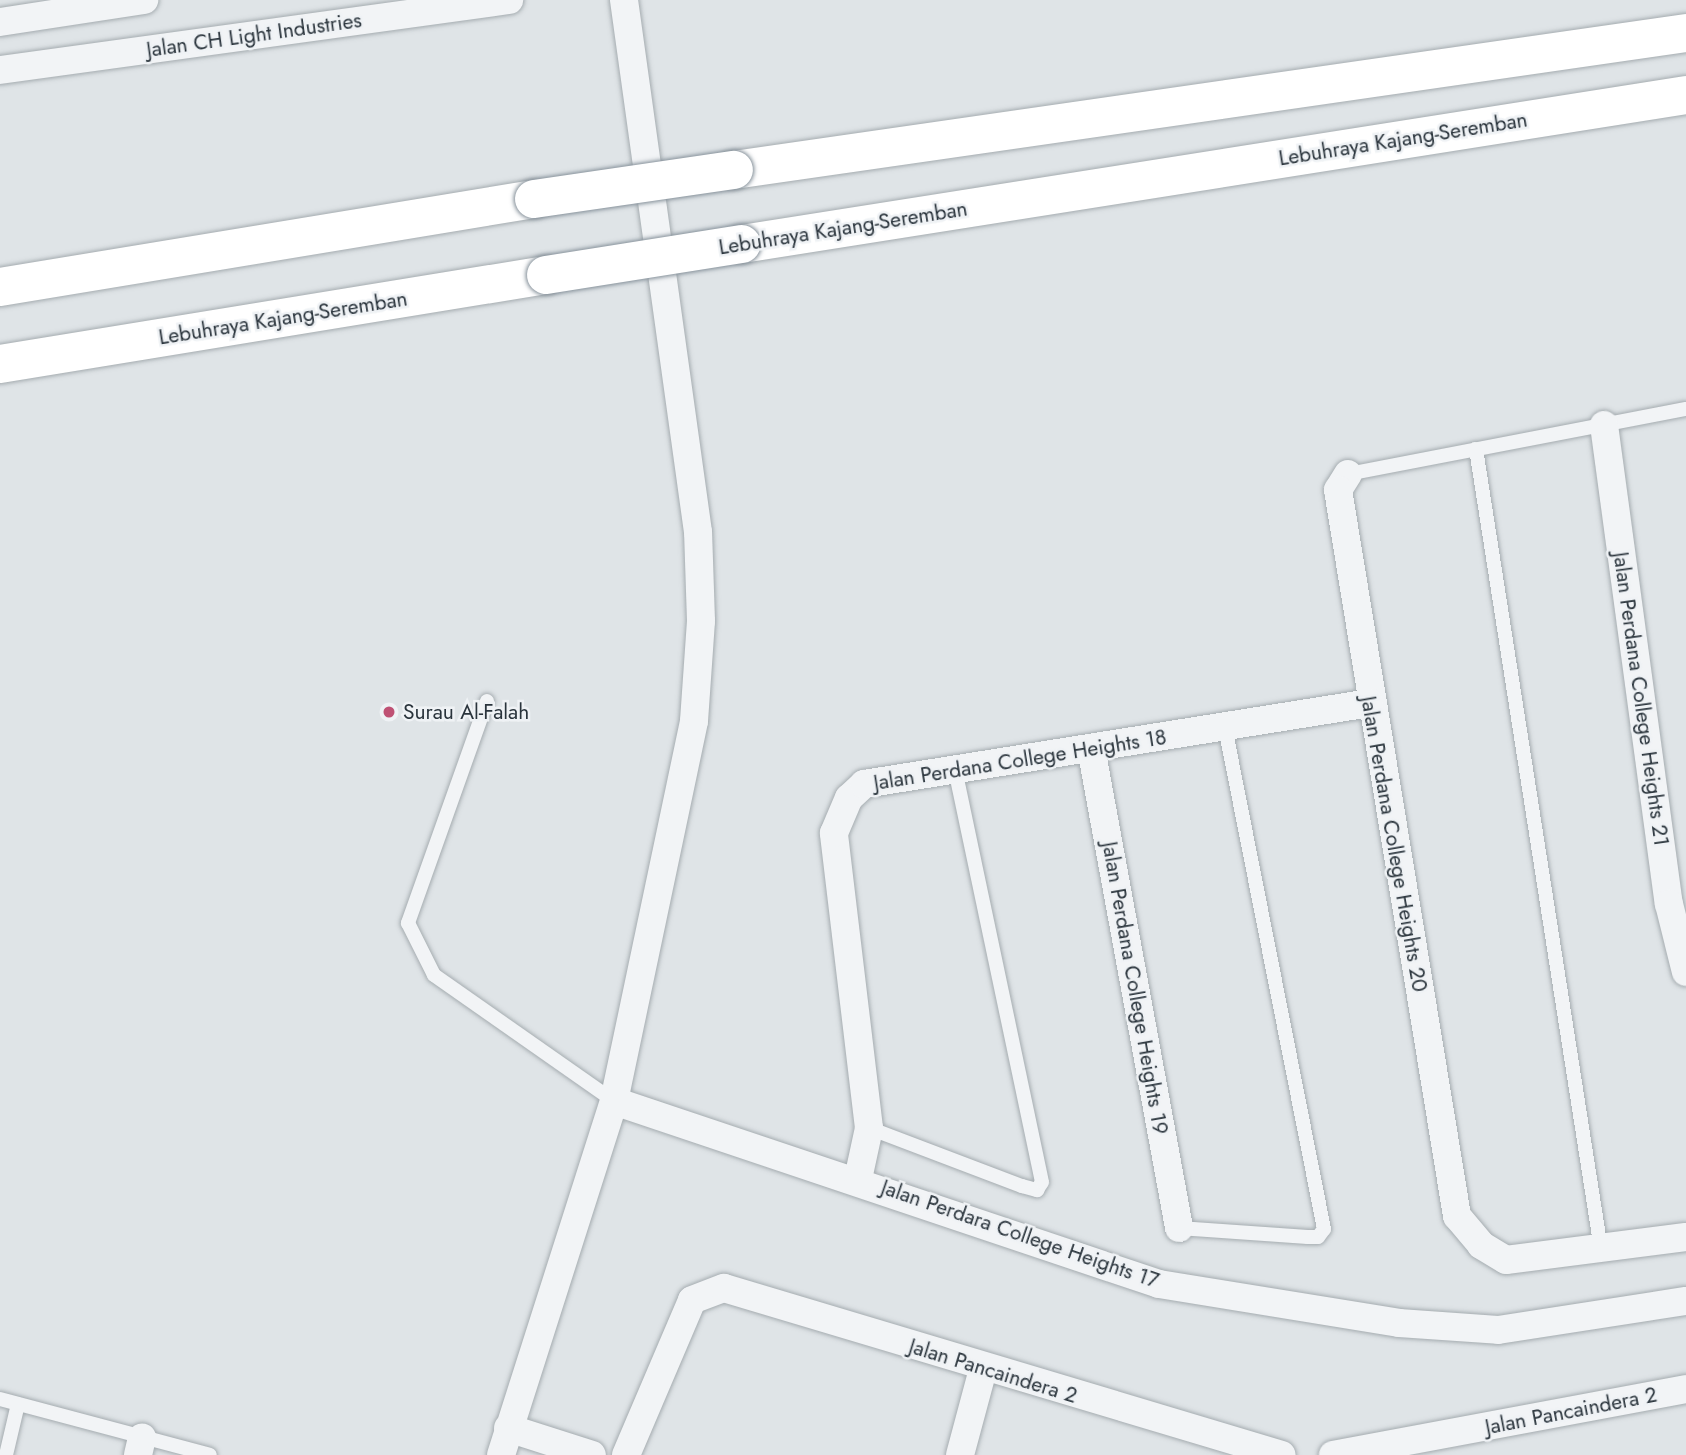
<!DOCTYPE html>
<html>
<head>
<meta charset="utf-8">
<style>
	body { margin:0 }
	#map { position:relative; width:1686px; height:1455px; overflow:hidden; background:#dfe4e7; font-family:Jost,sans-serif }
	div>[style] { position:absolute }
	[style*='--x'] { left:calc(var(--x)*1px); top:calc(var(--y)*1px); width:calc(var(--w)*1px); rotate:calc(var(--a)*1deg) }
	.roads { filter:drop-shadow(0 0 2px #a5acb0) drop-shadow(0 0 2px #a5acb0) }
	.lane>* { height:14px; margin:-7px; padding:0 7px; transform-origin:7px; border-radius:7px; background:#f2f4f6 }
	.street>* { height:28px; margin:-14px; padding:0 14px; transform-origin:14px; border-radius:14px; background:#f2f4f6 }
	.highway>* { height:38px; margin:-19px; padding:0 19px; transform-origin:19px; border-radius:19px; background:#fff }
	.bridges { filter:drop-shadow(0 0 2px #88939c) drop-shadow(0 0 2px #88939c) }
	.highway-bridge>* { height:38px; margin:-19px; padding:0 19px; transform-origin:19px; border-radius:19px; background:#fff }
	.dots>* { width:19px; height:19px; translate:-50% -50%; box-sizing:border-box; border:4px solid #eff2f5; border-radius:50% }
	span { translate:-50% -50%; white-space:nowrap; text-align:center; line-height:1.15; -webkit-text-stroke:5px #eff2f5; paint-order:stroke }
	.street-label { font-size:21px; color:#2a343c }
	.poi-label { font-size:21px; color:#2a343c }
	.left { translate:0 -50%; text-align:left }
</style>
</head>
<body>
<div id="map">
	<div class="roads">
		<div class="lane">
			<i style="--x:1476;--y:449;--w:810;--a:81.12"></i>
			<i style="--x:1348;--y:474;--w:344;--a:-10.9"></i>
			<i style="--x:487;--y:701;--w:236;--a:109.6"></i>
			<i style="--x:408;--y:923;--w:58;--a:63.4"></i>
			<i style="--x:434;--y:975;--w:220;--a:35"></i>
			<i style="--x:869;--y:1128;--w:164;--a:20.8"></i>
			<i style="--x:1022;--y:1186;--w:16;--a:15"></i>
			<i style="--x:1037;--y:1190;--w:9;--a:-58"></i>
			<i style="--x:1042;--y:1182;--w:421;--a:-101.9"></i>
			<i style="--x:1179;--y:1228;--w:129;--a:4"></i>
			<i style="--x:1308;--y:1237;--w:10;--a:0"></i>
			<i style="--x:1318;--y:1237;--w:10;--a:-53"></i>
			<i style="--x:1324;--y:1229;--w:512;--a:-101.16"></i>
			<i style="--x:0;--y:1399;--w:217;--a:14.9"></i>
			<i style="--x:6;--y:1455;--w:52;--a:-76.8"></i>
		</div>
		<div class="street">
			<i style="--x:0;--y:22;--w:146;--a:-8.7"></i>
			<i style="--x:0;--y:70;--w:514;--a:-7.83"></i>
			<i style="--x:1604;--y:425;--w:483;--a:82.3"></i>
			<i style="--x:1669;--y:904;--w:70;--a:76"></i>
			<i style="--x:1348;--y:474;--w:19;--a:122"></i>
			<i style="--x:1338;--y:490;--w:736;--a:80.69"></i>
			<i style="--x:1457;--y:1216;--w:38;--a:50"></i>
			<i style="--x:1481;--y:1245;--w:29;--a:31"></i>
			<i style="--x:1506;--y:1260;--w:181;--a:-7.3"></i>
			<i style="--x:1091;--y:748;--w:488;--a:79.6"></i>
			<i style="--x:614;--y:1101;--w:575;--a:18.56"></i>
			<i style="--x:1159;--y:1284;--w:243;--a:9.2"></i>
			<i style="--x:1399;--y:1323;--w:99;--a:4"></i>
			<i style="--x:1498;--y:1330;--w:190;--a:-8.8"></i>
			<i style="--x:858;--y:1179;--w:52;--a:-77.8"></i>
			<i style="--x:869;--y:1128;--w:297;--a:-96.8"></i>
			<i style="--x:834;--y:833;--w:38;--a:-67"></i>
			<i style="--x:849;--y:798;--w:21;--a:-43"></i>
			<i style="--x:864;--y:784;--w:512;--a:-9.09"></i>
			<i style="--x:508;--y:1428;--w:88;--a:17.8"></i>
			<i style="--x:138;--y:1455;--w:18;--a:-77"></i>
			<i style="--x:501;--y:1455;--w:372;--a:-72.3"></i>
			<i style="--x:614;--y:1101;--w:388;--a:-78.1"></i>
			<i style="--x:694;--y:721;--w:100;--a:-86"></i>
			<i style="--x:701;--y:621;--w:89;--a:-91.9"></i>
			<i style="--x:698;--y:532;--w:537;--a:-97.92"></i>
			<i style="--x:626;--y:1455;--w:168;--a:-66.9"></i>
			<i style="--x:692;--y:1300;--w:34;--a:-21"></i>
			<i style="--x:724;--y:1288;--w:582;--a:16.66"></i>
			<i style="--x:960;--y:1455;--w:89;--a:-75"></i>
			<i style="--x:1333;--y:1455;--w:359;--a:-10.6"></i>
		</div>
		<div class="highway">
			<i style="--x:734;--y:170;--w:962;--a:-8.19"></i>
			<i style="--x:742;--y:244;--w:956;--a:-8.97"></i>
			<i style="--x:0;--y:287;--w:541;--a:-9.36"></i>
			<i style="--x:0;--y:364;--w:553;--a:-9.26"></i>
		</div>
	</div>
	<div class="bridges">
		<div class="highway-bridge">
			<i style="--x:534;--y:199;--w:202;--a:-8.3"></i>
			<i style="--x:546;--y:275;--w:198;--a:-9"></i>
		</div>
	</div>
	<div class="dots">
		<i style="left:389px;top:712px;background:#bf5174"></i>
	</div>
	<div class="street-label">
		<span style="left:254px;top:35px;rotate:-8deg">Jalan CH Light Industries</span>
		<span style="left:1403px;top:139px;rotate:-9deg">Lebuhraya Kajang-Seremban</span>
		<span style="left:843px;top:228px;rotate:-9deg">Lebuhraya Kajang-Seremban</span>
		<span style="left:283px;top:318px;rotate:-9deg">Lebuhraya Kajang-Seremban</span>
		<span style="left:1641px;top:699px;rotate:82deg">Jalan Perdana College Heights 21</span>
		<span style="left:1020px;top:760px;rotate:-9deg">Jalan Perdana College Heights 18</span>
		<span style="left:1394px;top:844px;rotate:80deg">Jalan Perdana College Heights 20</span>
		<span style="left:1135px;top:988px;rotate:80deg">Jalan Perdana College Heights 19</span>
		<span style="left:1020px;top:1234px;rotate:19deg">Jalan Perdara College Heights 17</span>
		<span style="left:993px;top:1371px;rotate:17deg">Jalan Pancaindera 2</span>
		<span style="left:1571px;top:1411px;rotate:-11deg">Jalan Pancaindera 2</span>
	</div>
	<div class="poi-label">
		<span class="left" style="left:403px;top:712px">Surau Al-Falah</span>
	</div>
</div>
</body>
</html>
